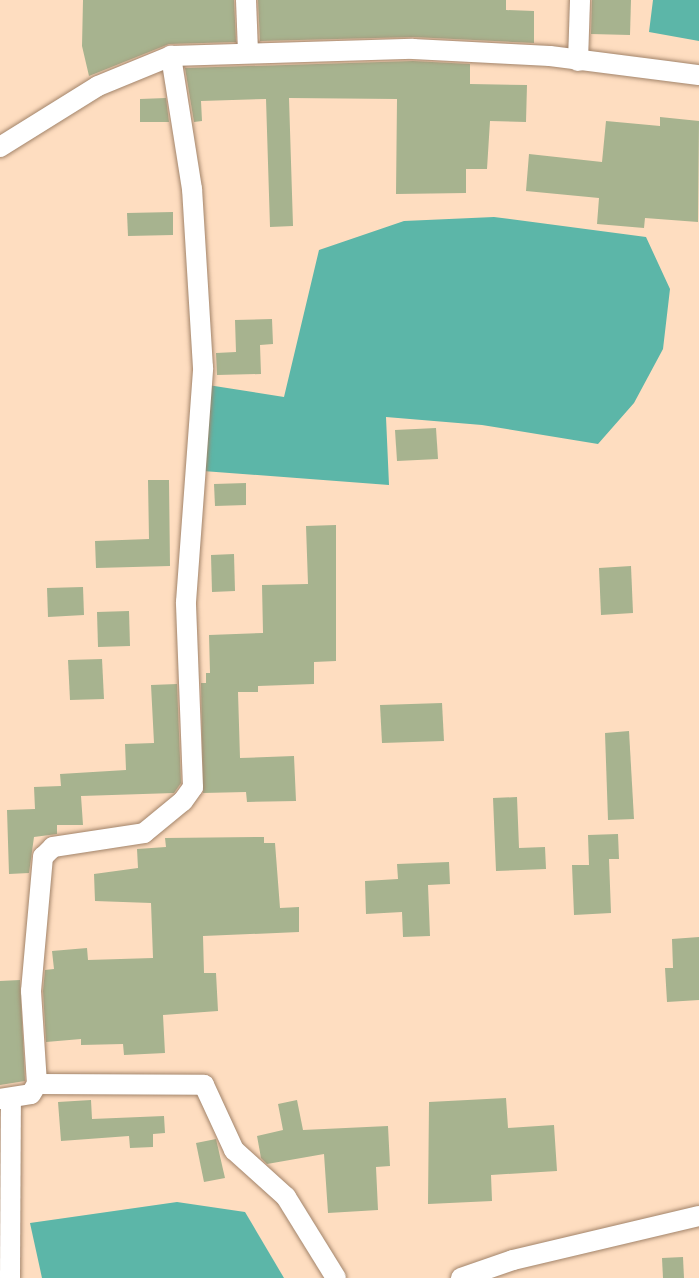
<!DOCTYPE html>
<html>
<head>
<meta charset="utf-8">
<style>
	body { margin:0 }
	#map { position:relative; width:699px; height:1278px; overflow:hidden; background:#feddc0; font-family:"Crimson Pro",serif }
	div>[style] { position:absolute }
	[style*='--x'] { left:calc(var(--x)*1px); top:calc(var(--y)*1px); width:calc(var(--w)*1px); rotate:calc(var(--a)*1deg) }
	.water>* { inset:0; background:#5cb6a8 }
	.building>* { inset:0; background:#a7b38f }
	.roads { filter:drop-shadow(0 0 2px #a2846a) drop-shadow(0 0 2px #a2846a) }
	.street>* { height:20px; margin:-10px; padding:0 10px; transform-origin:10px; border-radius:10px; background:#fff }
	span { translate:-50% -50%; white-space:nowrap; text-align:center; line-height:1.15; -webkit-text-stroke:4.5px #fceee3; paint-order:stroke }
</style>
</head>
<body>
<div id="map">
	<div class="water">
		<i style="clip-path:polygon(653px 0,699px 0,699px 41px,649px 32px)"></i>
		<i style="clip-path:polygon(494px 217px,646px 237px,670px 289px,663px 349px,634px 403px,598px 444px,482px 425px,386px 417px,389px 485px,203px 471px,208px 385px,284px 397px,319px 250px,404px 221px)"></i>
		<i style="clip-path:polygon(177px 1202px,245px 1212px,284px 1278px,42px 1278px,30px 1223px)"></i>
	</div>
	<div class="building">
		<i style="clip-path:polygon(83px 0,234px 0,236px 42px,169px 44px,89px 76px,82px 46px)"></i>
		<i style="clip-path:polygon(258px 0,506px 0,506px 10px,534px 11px,534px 43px,413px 37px,260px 41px)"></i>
		<i style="clip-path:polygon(592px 0,631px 0,630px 35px,591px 34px)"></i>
		<i style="clip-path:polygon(413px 61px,470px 64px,470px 84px,527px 85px,526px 122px,490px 121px,487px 169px,466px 169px,466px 193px,396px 194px,397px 99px,289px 98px,293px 226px,270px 227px,266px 99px,201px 101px,202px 121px,194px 122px,185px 68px)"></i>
		<i style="clip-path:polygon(166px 98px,169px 122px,140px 122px,140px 99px)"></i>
		<i style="clip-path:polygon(660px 117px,699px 121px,698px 222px,645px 218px,644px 228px,597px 224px,599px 198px,526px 191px,529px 154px,602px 162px,606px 121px,660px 126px)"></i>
		<i style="clip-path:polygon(173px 212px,173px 235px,128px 236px,127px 213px)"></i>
		<i style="clip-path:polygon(272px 319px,273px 344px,260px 345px,261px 374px,217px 375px,216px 353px,236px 352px,235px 320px)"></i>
		<i style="clip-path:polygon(436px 428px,438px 459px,397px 461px,395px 430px)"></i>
		<i style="clip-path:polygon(148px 480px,169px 480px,170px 566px,96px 568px,95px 541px,149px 539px)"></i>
		<i style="clip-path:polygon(246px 483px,246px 505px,215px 506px,214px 484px)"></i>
		<i style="clip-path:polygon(336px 525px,336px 661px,314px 662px,314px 684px,258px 686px,258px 692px,238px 692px,240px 758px,294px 756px,296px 801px,247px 802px,246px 792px,203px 793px,201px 683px,206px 683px,206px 673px,210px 673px,209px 635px,263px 633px,262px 585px,308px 584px,306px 526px)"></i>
		<i style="clip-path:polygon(234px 554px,235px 591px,212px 592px,211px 555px)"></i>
		<i style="clip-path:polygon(631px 566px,633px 613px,601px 615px,599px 568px)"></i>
		<i style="clip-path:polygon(83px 587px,84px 615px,48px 617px,47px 588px)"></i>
		<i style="clip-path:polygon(129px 611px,130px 646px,98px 647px,97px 612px)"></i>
		<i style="clip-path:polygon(102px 659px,104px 699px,70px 700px,68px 660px)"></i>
		<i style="clip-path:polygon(177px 684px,181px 783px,174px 793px,81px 796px,83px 825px,57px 825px,57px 834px,34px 837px,29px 873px,9px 874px,7px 810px,35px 809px,34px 787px,61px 786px,60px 774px,126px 770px,125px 744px,154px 743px,151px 685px)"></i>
		<i style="clip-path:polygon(442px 703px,444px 741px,382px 743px,380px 705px)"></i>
		<i style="clip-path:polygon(629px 731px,634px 819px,608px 820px,605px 733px)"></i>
		<i style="clip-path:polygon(517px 797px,519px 848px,545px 847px,546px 869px,496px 871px,493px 798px)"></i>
		<i style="clip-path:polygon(618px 834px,619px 859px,609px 859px,611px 913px,574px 915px,572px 865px,589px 865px,588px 835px)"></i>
		<i style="clip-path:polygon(264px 837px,264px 843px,275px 843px,280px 908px,299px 907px,299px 932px,203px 936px,204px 973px,216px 973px,218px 1011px,163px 1015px,165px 1053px,124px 1055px,123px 1044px,81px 1045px,81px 1039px,46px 1042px,43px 991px,45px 970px,54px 969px,52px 951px,87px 948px,88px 960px,153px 958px,151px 903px,95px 901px,94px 874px,138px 868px,137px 849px,166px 847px,165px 838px)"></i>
		<i style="clip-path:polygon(449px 862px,450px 884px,428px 885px,430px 936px,403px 937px,402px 912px,366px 914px,365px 881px,398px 879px,397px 864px)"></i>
		<i style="clip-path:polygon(699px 937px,699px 1000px,667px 1002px,665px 968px,673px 968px,672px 939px)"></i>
		<i style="clip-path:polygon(20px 980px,25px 1081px,0 1085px,0 981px)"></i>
		<i style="clip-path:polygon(506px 1098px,508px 1128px,554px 1125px,557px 1171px,491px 1175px,492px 1201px,428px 1204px,429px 1102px)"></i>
		<i style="clip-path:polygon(91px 1100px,92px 1119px,164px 1116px,165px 1133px,153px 1134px,153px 1147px,130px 1148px,129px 1136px,61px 1141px,58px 1102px)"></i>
		<i style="clip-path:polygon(297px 1100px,303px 1130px,388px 1126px,390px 1166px,376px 1167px,378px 1210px,328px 1213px,324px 1154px,267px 1164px,261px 1158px,257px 1136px,283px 1130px,278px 1104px)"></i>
		<i style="clip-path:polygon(216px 1139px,225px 1178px,204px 1182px,196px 1143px)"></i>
		<i style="clip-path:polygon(683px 1257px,684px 1278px,663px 1278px,662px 1258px)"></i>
	</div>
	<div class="roads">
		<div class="street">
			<i style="--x:246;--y:0;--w:52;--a:87.8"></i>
			<i style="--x:578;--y:61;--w:61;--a:-88.1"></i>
			<i style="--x:0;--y:147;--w:115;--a:-31.9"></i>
			<i style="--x:98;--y:86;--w:79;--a:-22.3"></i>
			<i style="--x:171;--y:56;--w:242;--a:-1.7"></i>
			<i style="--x:413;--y:49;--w:137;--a:2.9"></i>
			<i style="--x:550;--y:56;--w:150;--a:7.3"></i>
			<i style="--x:37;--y:1084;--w:167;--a:0.3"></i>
			<i style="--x:204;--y:1085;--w:72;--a:65.2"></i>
			<i style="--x:234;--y:1150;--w:70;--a:42.1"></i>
			<i style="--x:286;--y:1197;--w:95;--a:58.3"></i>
			<i style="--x:0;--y:1099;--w:31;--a:-9"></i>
			<i style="--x:31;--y:1094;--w:12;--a:-59"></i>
			<i style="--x:37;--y:1084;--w:93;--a:-93.7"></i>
			<i style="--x:31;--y:991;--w:135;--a:-84.9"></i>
			<i style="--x:43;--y:857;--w:14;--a:-45"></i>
			<i style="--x:53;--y:847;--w:92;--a:-8.7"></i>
			<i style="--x:144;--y:833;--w:50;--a:-39.4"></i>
			<i style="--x:183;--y:801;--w:17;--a:-54"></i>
			<i style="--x:193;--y:787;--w:185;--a:-92.2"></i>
			<i style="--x:186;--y:602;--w:235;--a:-85.8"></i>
			<i style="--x:203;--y:368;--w:179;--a:-93.5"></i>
			<i style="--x:192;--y:189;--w:135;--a:-99"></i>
			<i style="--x:10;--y:1278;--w:178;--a:-89.7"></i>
			<i style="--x:461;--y:1278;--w:55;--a:-19.1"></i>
			<i style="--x:513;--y:1260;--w:191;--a:-13.3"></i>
		</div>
	</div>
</div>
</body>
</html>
